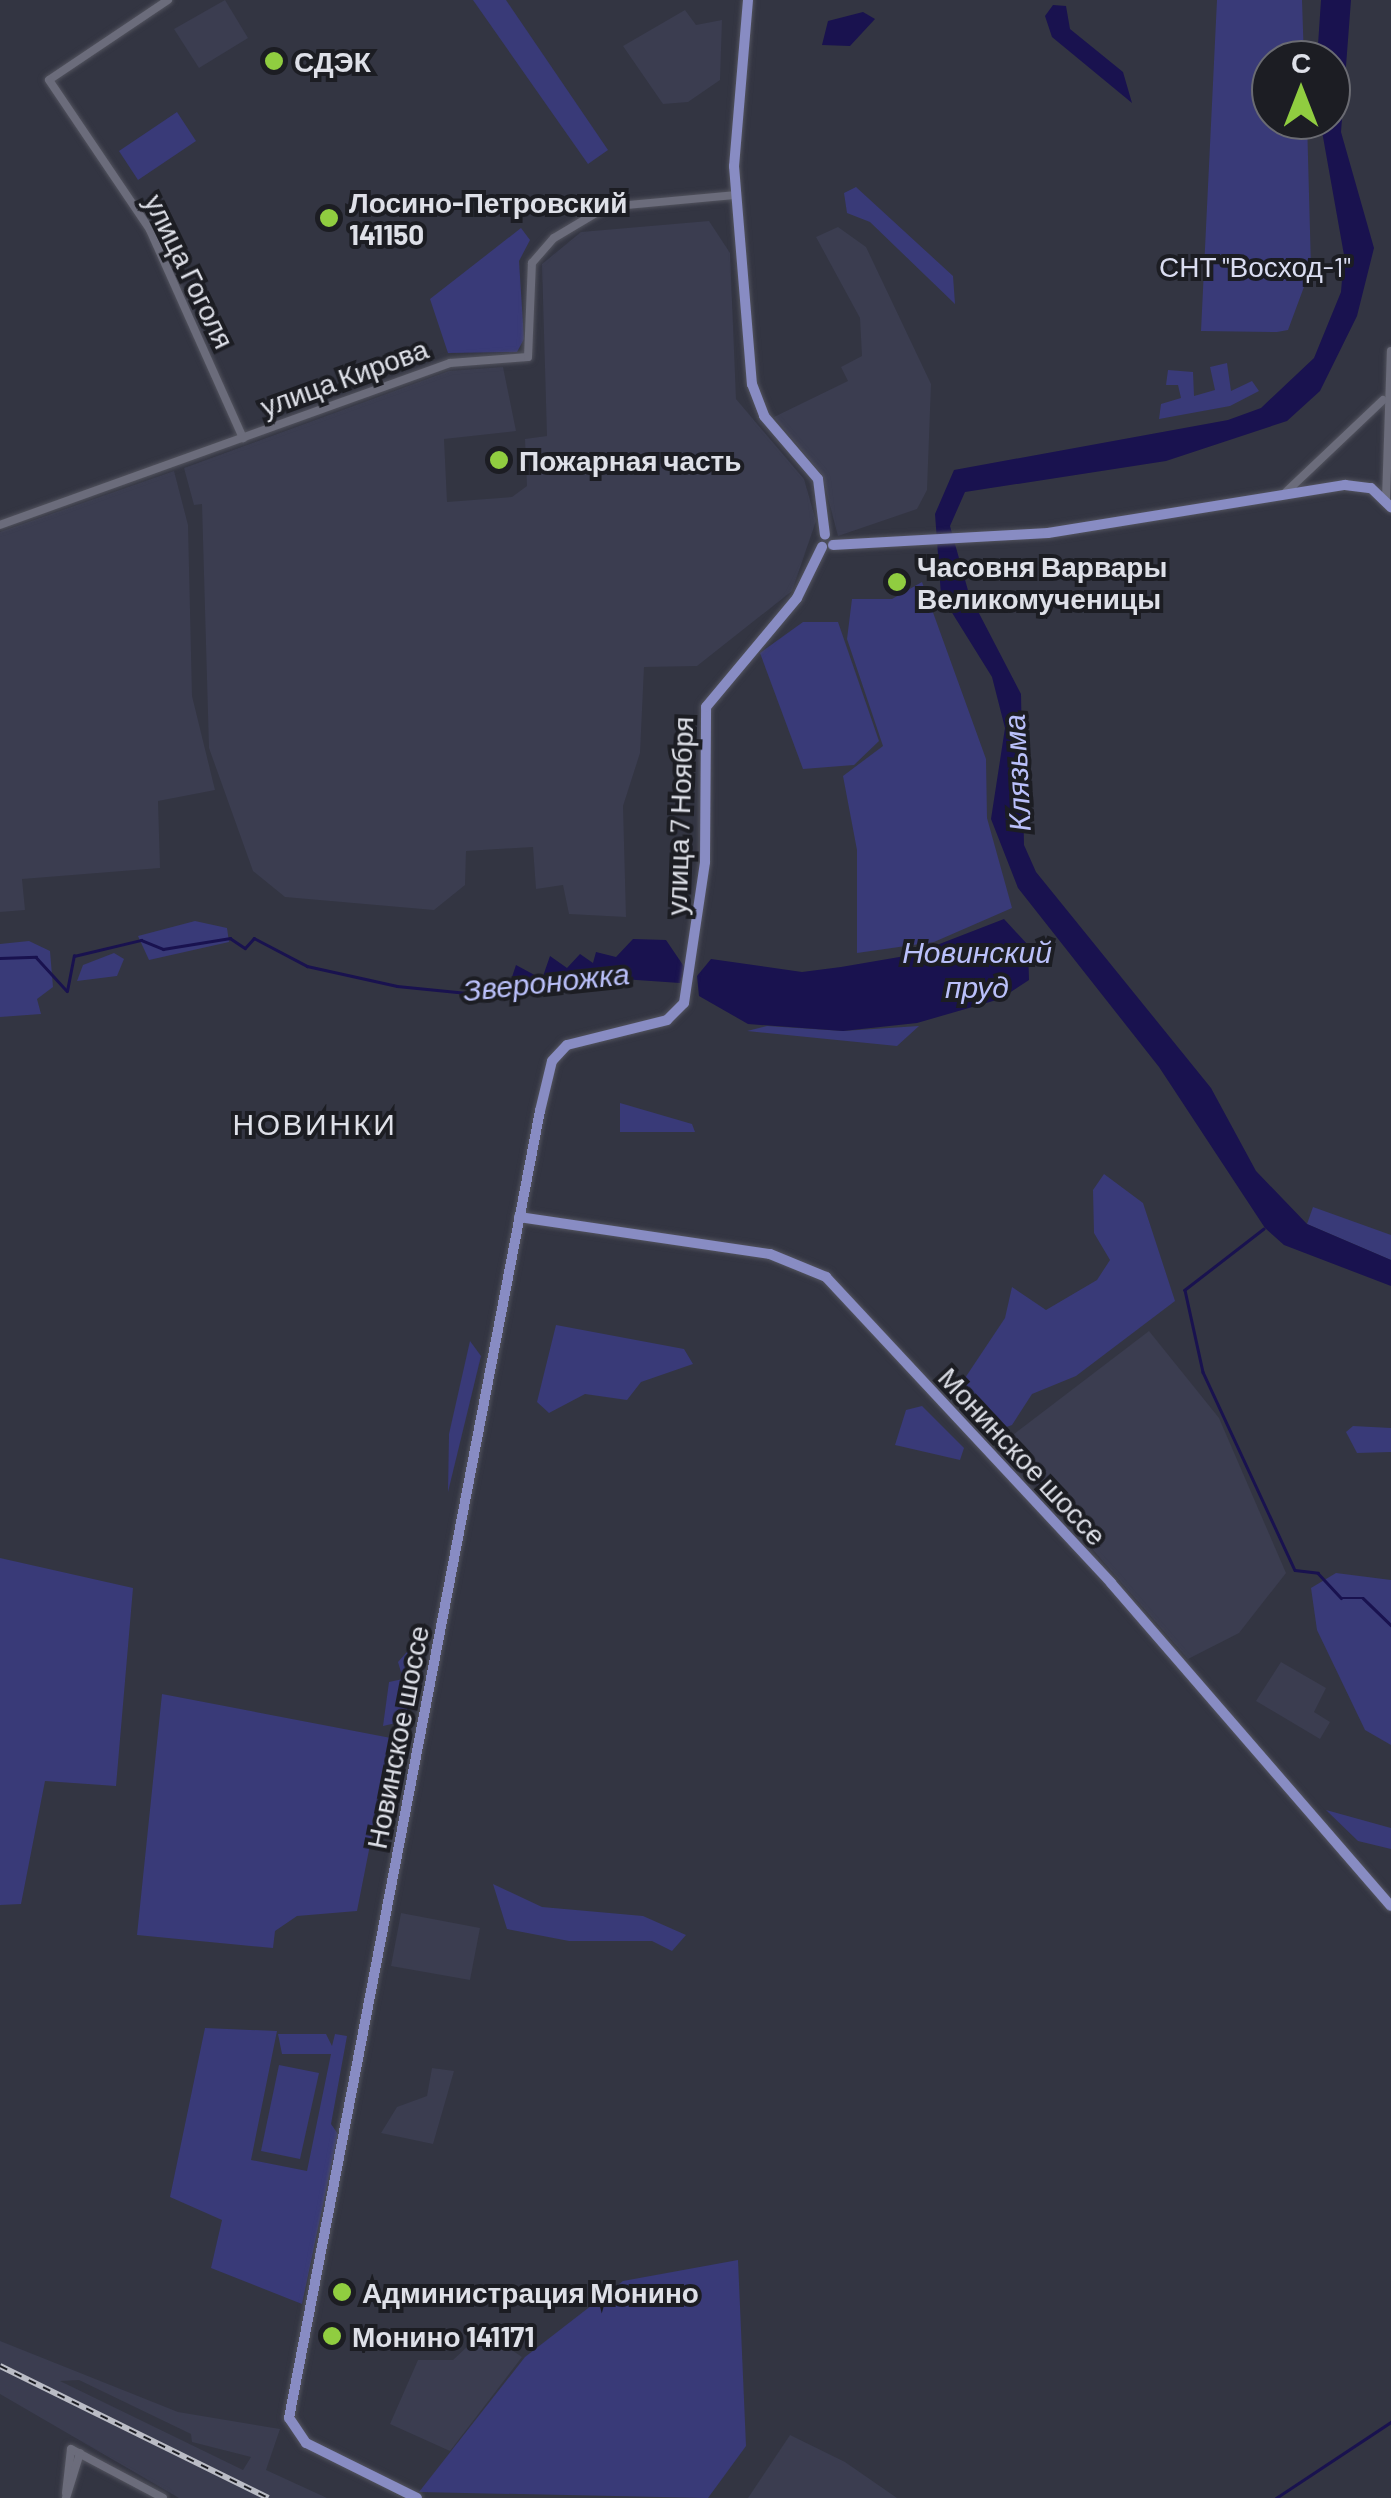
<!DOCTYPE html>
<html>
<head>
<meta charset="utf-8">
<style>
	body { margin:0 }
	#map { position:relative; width:1391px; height:2498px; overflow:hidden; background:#333542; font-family:Barlow,sans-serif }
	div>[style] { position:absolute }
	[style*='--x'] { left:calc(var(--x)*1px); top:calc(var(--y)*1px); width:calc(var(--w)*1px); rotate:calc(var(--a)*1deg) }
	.built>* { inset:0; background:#3b3d50 }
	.green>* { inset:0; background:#393a78 }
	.water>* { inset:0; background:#19124f }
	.stream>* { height:2.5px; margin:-1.25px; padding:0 1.25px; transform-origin:1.25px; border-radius:1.25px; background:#19124f }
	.roads { filter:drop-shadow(0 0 2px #52535e) drop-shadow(0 0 2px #52535e) }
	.minor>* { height:8px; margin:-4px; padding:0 4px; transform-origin:4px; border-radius:4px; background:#6b6c7b }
	.major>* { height:10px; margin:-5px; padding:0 5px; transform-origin:5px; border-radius:5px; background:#888cc3 }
	.rail>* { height:6px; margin-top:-3px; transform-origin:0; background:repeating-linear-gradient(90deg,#1c1d23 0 8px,#babcc5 0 16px); box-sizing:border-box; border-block:2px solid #babcc5 }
	.dots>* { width:28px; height:28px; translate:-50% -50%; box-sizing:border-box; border:5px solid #1c1d23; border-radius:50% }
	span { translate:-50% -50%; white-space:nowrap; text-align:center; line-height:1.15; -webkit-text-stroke:8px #1c1d23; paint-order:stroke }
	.poi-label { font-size:28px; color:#dee0e8; font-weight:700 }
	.left { translate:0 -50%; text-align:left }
	.park-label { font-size:28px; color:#daddf1 }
	.street-label { font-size:28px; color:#dee0e8 }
	.water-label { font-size:30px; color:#bac0fa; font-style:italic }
	.neighbourhood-label { font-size:30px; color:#dee0e8; letter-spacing:2.5px }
	.north { position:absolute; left:1251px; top:40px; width:100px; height:100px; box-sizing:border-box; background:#1c1d23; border:2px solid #6a6b72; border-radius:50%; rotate:0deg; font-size:28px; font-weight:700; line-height:40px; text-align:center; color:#dee0e8 }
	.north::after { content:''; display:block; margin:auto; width:35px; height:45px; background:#90cd40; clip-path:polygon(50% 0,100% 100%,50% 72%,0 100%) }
</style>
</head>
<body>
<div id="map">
	<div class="built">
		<i style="clip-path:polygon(225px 0,248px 38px,199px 68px,174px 29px)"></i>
		<i style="clip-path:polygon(685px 10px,696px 25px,722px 20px,720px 80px,688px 102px,663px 104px,623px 46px)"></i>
		<i style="clip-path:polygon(709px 221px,730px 253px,736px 399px,804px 479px,816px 521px,792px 591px,697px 666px,644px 667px,640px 753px,623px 806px,626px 917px,569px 914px,563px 885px,536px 889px,533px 847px,466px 851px,465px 885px,434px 910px,285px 897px,253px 871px,209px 748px,202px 504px,194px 505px,184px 468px,449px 371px,503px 367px,516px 431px,444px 439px,447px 502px,512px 497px,527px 486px,525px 439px,547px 436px,542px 264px,581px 232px)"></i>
		<i style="clip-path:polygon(838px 227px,866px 247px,931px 384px,927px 490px,917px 509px,838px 536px,822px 475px,774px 417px,848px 381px,841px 367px,862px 356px,860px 318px,816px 237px)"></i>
		<i style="clip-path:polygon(174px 471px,188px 525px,192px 696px,215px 790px,158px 801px,160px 868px,22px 879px,25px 910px,0 912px,0 532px)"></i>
		<i style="clip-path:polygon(1149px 1331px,1219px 1418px,1286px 1573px,1239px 1633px,1188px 1659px,1001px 1444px)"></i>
		<i style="clip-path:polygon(1281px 1662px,1326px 1688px,1314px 1712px,1330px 1722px,1320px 1739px,1256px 1701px)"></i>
		<i style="clip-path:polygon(401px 1913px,480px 1928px,470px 1980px,391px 1966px)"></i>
		<i style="clip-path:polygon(432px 2068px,454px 2071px,433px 2144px,381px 2133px,397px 2107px,427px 2096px)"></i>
		<i style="clip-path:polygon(484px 2331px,522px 2357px,450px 2451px,390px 2424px,418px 2360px,453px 2360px)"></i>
		<i style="clip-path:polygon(evenodd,0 2341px,178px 2412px,280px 2429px,266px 2470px,327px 2498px,179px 2498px,0 2394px,0 2341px,79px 2380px,191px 2434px,192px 2442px,251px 2457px,243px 2470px,60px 2381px,79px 2380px)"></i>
		<i style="clip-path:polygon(790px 2435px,845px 2462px,897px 2498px,748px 2498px)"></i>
	</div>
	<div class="green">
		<i style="clip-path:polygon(473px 0,506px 0,608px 150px,588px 164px)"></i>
		<i style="clip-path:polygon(1217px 0,1302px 0,1304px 60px,1271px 60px,1271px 120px,1307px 120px,1311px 268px,1288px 330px,1277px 332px,1201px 331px)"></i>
		<i style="clip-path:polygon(177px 112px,196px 141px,138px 180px,119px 151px)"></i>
		<i style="clip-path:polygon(856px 187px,953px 276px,955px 304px,870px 222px,847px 213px,844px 193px)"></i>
		<i style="clip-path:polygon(521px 228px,530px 240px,519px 261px,524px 339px,517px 352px,448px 353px,430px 299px)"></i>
		<i style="clip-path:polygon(1227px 363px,1231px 391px,1252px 381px,1259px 391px,1230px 406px,1159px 419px,1161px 404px,1181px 398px,1178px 385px,1166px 385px,1168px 370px,1193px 372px,1194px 396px,1215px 390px,1210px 367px)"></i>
		<i style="clip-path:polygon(922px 582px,986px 759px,987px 818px,1012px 908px,934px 942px,857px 953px,857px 850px,843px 776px,883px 746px,847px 639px,852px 599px,892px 599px)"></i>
		<i style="clip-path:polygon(803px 622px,838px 622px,879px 741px,854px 765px,803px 769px,760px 653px)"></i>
		<i style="clip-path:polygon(195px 921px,227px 928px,229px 942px,149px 960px,138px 936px)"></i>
		<i style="clip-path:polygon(29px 941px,50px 951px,53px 987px,37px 999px,41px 1014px,0 1017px,0 944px)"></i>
		<i style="clip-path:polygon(114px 953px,124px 959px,117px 976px,77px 981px,83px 965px)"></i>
		<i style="clip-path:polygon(767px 1026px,843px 1031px,919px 1026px,897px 1046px,747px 1031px)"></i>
		<i style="clip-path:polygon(620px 1103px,692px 1124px,695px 1132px,620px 1132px)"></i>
		<i style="clip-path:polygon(1104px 1174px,1143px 1203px,1175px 1301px,1076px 1376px,1032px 1394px,1012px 1425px,990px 1433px,955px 1393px,1005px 1318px,1012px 1287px,1046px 1310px,1097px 1280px,1110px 1260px,1094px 1233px,1093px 1190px)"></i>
		<i style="clip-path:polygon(1313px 1207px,1391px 1235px,1391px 1260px,1307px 1224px)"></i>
		<i style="clip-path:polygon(556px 1325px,684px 1349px,693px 1364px,641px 1382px,627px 1400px,585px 1394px,549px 1413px,537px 1402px)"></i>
		<i style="clip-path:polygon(470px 1341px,481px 1356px,448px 1492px,449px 1434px)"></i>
		<i style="clip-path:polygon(922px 1406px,964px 1448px,960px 1460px,895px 1445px,906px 1410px)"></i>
		<i style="clip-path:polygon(1353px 1426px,1391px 1428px,1391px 1452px,1357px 1453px,1346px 1432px)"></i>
		<i style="clip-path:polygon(0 1558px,133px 1588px,116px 1786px,45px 1781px,21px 1904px,0 1905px)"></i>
		<i style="clip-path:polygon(1336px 1573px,1391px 1580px,1391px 1745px,1365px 1730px,1317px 1630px,1311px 1588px)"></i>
		<i style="clip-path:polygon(414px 1644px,428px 1648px,393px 1763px,396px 1723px,383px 1726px,389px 1682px,403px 1679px,398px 1662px)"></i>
		<i style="clip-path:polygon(162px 1694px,391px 1738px,357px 1911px,297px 1916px,275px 1931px,273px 1948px,137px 1935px)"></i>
		<i style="clip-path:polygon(1326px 1810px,1391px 1828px,1391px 1849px,1358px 1841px)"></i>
		<i style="clip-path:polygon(493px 1884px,542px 1907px,643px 1916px,686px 1935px,672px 1951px,652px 1941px,569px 1941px,507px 1929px)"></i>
		<i style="clip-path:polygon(205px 2028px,277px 2031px,251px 2160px,307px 2171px,331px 2054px,282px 2054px,278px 2034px,326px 2034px,332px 2046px,335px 2034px,347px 2036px,331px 2124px,338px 2134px,302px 2304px,211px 2268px,222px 2220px,170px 2197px)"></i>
		<i style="clip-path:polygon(279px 2065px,319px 2073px,300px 2159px,261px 2151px)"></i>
		<i style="clip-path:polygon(738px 2260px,746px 2446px,708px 2498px,419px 2492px,525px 2357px,623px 2281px)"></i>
	</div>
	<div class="water">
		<i style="clip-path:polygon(1321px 0,1351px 0,1341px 132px,1374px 248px,1357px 316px,1320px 391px,1287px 421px,1166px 461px,965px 492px,950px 526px,969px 594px,1021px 694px,1024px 845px,1036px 872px,1211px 1088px,1256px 1171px,1307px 1224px,1391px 1260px,1391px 1286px,1284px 1245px,1265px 1228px,1159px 1067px,1018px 888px,991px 819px,1005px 728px,992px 677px,941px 595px,935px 514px,954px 470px,1228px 420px,1261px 408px,1314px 358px,1341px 292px,1344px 255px,1320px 120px,1331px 120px,1331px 60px,1317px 60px)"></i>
		<i style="clip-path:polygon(1053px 5px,1066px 6px,1070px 29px,1123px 72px,1132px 103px,1052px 37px,1045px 16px)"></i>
		<i style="clip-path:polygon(863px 12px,875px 19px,850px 46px,822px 45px,828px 21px)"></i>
		<i style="clip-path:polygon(1004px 919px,1028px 945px,1029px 980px,1000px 999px,917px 1023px,843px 1031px,748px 1024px,699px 996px,697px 976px,711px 959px,802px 972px,841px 967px,911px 955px)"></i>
		<i style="clip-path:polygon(633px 939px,666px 940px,685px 968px,680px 983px,608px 978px,571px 988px,511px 980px,516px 965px,542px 979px,550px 956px,567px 968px,580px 954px,593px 963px,596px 952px,616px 957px)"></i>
	</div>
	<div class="stream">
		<i style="--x:0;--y:958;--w:36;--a:-2"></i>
		<i style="--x:36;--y:957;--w:46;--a:47.6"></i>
		<i style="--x:67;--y:991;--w:36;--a:-79"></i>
		<i style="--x:74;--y:956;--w:69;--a:-13.4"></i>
		<i style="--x:141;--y:940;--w:24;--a:22"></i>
		<i style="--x:163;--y:949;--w:68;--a:-9.3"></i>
		<i style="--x:230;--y:938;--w:18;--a:34"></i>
		<i style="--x:245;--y:948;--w:13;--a:-48"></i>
		<i style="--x:254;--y:938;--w:60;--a:27.8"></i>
		<i style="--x:307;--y:966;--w:92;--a:12.5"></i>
		<i style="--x:397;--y:986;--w:70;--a:5.7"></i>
		<i style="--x:467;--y:993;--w:45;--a:-16.8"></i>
		<i style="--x:1264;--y:1229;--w:100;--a:142.3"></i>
		<i style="--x:1185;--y:1290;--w:84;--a:77.6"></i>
		<i style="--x:1203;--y:1372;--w:218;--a:65.1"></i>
		<i style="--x:1295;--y:1570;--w:23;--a:7"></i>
		<i style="--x:1318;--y:1573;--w:34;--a:47"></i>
		<i style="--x:1341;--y:1598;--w:22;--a:0"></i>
		<i style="--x:1363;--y:1598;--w:39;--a:44"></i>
		<i style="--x:1276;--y:2498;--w:138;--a:-33.5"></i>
	</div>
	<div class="roads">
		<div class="minor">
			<i style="--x:168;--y:0;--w:143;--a:146.1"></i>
			<i style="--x:49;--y:80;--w:181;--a:56"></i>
			<i style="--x:150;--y:230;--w:228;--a:65.9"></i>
			<i style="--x:1285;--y:493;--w:135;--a:-43.5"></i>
			<i style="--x:1386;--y:499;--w:148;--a:-88.1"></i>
			<i style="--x:0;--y:525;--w:478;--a:-19.8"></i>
			<i style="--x:450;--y:363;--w:78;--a:-4.4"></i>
			<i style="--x:528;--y:357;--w:94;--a:-87.6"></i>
			<i style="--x:532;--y:263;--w:33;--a:-49"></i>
			<i style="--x:554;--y:238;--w:61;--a:-30.8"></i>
			<i style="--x:606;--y:207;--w:130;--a:-5.3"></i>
			<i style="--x:66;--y:2493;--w:44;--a:-83.5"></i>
			<i style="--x:71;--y:2449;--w:104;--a:28"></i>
			<i style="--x:66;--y:2498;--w:47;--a:-72.7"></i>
		</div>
		<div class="major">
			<i style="--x:748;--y:0;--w:167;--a:94.8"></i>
			<i style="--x:734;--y:166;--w:219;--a:85.3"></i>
			<i style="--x:752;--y:384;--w:34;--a:69"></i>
			<i style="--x:764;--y:416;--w:83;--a:49.4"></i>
			<i style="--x:818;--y:479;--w:56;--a:82.9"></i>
			<i style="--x:833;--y:545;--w:215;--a:-3.2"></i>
			<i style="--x:1048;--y:533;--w:301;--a:-9.2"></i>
			<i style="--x:1345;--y:485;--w:26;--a:7"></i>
			<i style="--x:1371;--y:488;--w:28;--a:44"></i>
			<i style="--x:519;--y:1217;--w:254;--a:8.4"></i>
			<i style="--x:770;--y:1254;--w:61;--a:22.3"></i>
			<i style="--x:826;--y:1277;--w:418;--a:47"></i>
			<i style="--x:1111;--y:1583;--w:427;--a:49.1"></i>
			<i style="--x:417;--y:2498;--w:124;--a:-153.6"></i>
			<i style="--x:306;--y:2443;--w:30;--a:-124"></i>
			<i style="--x:289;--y:2418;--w:1331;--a:-79.13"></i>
			<i style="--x:540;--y:1111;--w:51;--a:-76.5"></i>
			<i style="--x:552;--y:1061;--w:22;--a:-47"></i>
			<i style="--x:567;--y:1045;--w:103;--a:-14"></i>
			<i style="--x:667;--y:1020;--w:24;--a:-45"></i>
			<i style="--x:684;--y:1003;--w:143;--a:-81.5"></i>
			<i style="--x:705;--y:862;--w:155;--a:-89.6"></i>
			<i style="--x:706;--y:707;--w:142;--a:-50.1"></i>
			<i style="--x:797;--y:598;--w:57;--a:-63.9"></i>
		</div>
	</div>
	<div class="rail">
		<i style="--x:0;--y:2366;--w:299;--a:26.2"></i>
	</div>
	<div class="dots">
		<i style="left:274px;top:61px;background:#90cd40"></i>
		<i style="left:329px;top:218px;background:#90cd40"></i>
		<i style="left:499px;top:460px;background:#90cd40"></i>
		<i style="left:897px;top:582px;background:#90cd40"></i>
		<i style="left:342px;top:2292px;background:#90cd40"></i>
		<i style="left:332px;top:2336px;background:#90cd40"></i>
	</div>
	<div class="poi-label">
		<span class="left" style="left:294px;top:61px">СДЭК</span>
		<span class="left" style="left:349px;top:218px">Лосино-Петровский<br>141150</span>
		<span class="left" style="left:519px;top:460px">Пожарная часть</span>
		<span class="left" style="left:917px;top:582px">Часовня Варвары<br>Великомученицы</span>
		<span class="left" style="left:362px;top:2292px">Администрация Монино</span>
		<span class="left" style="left:352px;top:2336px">Монино 141171</span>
	</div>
	<div class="park-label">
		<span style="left:1255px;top:266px">СНТ "Восход-1"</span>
	</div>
	<div class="street-label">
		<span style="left:190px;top:271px;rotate:64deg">улица Гоголя</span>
		<span style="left:344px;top:377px;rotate:-20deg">улица Кирова</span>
		<span style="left:679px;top:816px;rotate:-88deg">улица 7 Ноября</span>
		<span style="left:1023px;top:1456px;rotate:47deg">Монинское шоссе</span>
		<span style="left:397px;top:1737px;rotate:-79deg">Новинское шоссе</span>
	</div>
	<div class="water-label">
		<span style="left:1016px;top:773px;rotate:-93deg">Клязьма</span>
		<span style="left:977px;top:968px">Новинский<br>пруд</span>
		<span style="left:546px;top:981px;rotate:-6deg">Звероножка</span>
	</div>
	<div class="neighbourhood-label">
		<span style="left:315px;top:1123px">НОВИНКИ</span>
	</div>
	<div class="north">С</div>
</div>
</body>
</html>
